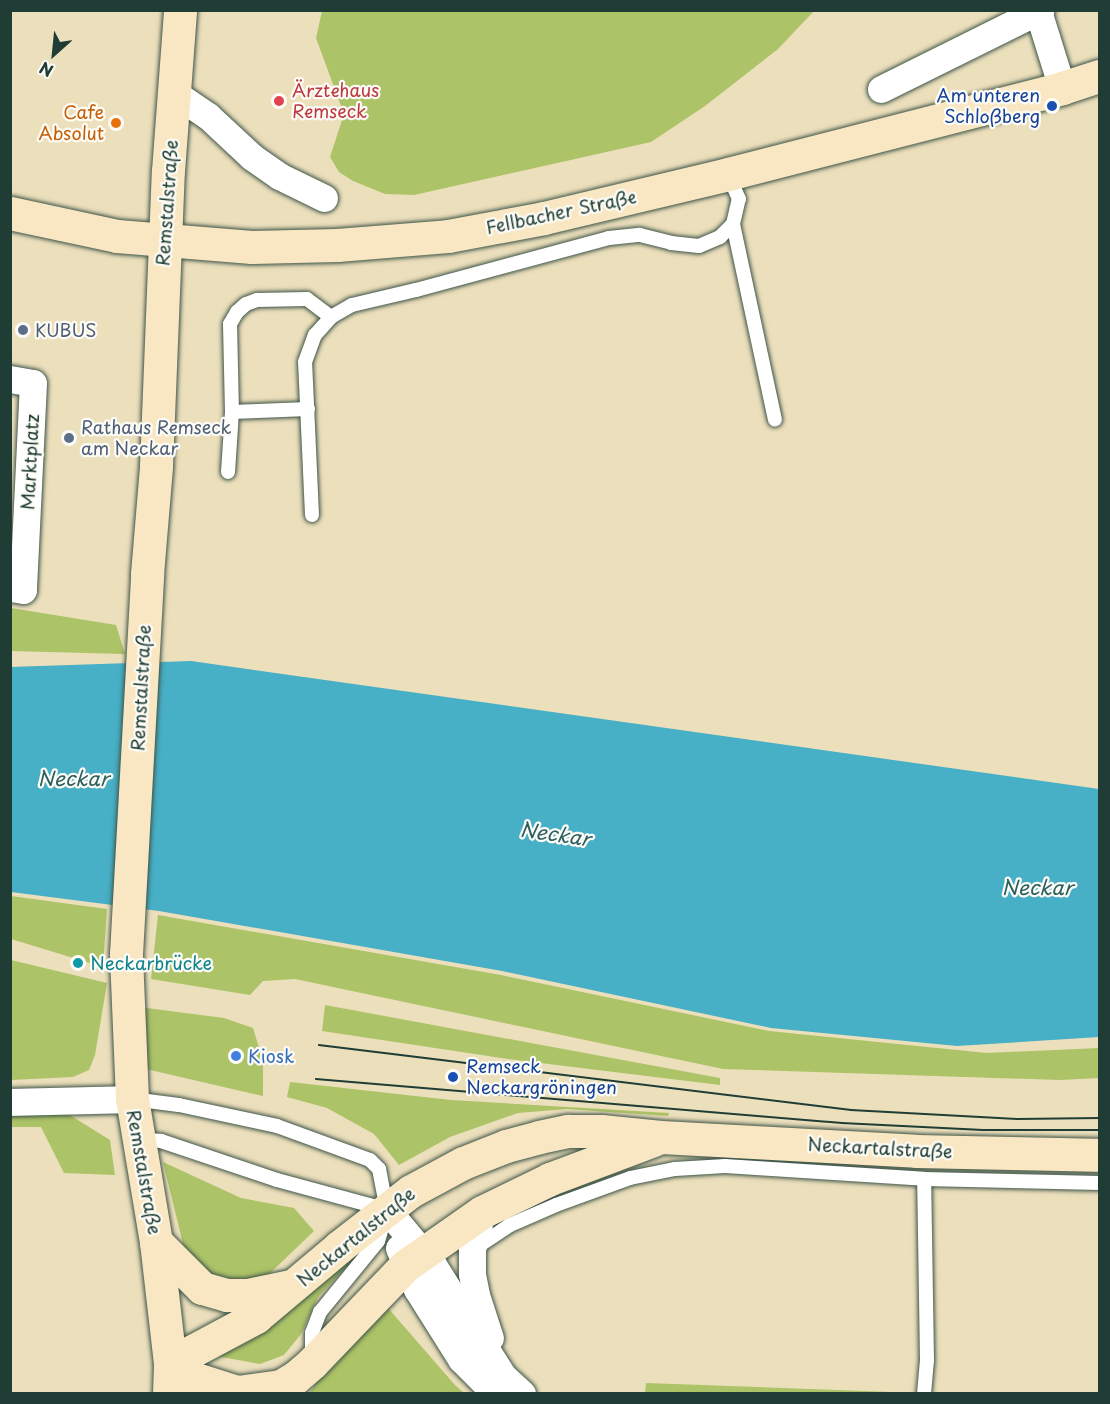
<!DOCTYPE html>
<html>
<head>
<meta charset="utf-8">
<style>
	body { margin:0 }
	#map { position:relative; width:1110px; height:1404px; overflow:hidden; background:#ecdfbc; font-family:"Playpen Sans",sans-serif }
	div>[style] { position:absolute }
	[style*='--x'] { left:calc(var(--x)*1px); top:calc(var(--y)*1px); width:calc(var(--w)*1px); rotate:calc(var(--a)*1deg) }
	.green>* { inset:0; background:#adc367 }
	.water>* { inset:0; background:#47afc6 }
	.roads { filter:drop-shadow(0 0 2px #3e5548) drop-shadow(0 0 2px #3e5548) }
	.lane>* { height:14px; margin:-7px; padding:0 7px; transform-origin:7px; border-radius:7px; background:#fff }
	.street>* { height:27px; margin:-13.5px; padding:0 13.5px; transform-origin:13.5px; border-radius:13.5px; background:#fff }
	.secondary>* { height:33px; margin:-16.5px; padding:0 16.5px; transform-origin:16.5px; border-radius:16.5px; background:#f9e7c3 }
	.tram>* { height:1.5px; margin:-0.75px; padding:0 0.75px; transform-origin:0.75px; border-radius:0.75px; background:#1f3d34 }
	.dots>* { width:16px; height:16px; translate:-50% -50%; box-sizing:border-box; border:3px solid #fdfcf7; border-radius:50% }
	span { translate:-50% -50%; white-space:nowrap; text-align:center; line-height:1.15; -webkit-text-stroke:4.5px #fdfcf7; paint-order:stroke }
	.health-label { font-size:18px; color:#be3a42 }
	.left { translate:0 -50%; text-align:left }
	.transit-label { font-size:18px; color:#164399 }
	.right { translate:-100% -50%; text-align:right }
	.food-label { font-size:18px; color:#c56008 }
	.street-label { font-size:18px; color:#1f3d34 }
	.service-label { font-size:18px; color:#4e5e75 }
	.culture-label { font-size:18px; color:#0d838f }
	.shop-label { font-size:18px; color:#366cbe }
	.water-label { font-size:20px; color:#2b5f60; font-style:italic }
	.frame { position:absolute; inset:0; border:12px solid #1f3d34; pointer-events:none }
	.north { position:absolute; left:24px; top:24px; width:60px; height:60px; -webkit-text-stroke:4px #fdfcf7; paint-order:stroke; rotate:207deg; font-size:16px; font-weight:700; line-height:24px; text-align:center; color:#1f3d34 }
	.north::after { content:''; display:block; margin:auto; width:21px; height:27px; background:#1f3d34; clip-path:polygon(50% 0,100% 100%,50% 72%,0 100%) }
</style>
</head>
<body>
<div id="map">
	<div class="green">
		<i style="clip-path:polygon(322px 11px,322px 10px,814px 11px,778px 49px,705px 106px,651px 142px,414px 195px,385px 194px,353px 181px,339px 172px,330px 157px,344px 114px,316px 38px)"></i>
		<i style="clip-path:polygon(11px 608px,116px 625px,125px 654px,11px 651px)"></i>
		<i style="clip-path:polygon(11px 896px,107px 909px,103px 967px,11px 939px)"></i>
		<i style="clip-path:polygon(158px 915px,501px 975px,769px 1031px,987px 1053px,1099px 1048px,1099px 1078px,1060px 1080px,723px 1069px,295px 979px,263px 981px,250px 995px,151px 979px)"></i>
		<i style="clip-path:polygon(11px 960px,107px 983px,95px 1055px,89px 1070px,73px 1077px,11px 1080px)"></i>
		<i style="clip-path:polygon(325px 1005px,720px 1078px,720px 1085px,508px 1059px,322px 1031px)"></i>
		<i style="clip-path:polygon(139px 1007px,224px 1018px,253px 1028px,263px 1061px,263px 1096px,146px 1069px)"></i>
		<i style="clip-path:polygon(290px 1082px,451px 1100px,669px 1113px,668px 1116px,567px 1109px,518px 1113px,450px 1137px,399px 1165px,374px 1134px,327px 1108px,287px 1097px)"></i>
		<i style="clip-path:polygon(11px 1112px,65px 1112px,110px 1140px,115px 1175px,64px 1173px,41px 1127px,11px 1127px)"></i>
		<i style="clip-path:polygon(163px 1162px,241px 1198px,294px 1208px,314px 1231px,265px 1278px,225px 1284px,197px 1265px,184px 1248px)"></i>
		<i style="clip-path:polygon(342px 1259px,349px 1264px,318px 1297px,301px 1334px,284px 1355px,260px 1364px,216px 1356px)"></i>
		<i style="clip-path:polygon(381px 1300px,455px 1385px,464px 1393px,309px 1394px,331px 1359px)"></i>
		<i style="clip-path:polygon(646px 1383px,919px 1393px,645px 1394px)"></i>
	</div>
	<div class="water">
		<i style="clip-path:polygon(191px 661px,1099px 789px,1099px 1037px,957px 1046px,771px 1028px,502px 971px,159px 911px,11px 892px,10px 667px)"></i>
	</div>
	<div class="roads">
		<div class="lane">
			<i style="--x:733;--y:224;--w:200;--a:77.9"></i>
			<i style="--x:308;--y:409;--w:76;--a:177.7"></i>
			<i style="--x:232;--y:412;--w:88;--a:-91.3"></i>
			<i style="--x:230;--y:324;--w:14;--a:-60"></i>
			<i style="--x:237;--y:312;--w:12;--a:-42"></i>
			<i style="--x:246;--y:304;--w:12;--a:-20"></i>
			<i style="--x:257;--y:300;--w:50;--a:-1.1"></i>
			<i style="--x:307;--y:299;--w:30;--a:37"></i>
			<i style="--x:228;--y:472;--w:60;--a:-86.2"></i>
			<i style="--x:312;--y:515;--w:153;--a:-92.6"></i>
			<i style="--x:305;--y:362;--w:29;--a:-70"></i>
			<i style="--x:315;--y:335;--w:24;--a:-48"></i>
			<i style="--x:331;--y:317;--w:24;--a:-30"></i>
			<i style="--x:352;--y:305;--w:66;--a:-13.2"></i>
			<i style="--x:416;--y:290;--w:200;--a:-15.1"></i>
			<i style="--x:609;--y:238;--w:31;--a:-6"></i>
			<i style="--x:640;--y:235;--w:32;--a:14"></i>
			<i style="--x:671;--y:243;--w:28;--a:6"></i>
			<i style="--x:699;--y:246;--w:23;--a:-23"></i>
			<i style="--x:720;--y:237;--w:18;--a:-45"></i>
			<i style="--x:733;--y:224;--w:26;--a:-77"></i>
			<i style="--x:739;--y:199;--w:27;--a:-114"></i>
			<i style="--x:132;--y:1099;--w:47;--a:7.3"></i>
			<i style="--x:179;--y:1105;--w:100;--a:12.1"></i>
			<i style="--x:277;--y:1126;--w:99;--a:20.1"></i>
			<i style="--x:370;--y:1160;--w:13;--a:45"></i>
			<i style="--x:379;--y:1169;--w:42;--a:79"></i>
			<i style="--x:387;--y:1210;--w:32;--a:106"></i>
			<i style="--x:378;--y:1241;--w:92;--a:129.2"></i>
			<i style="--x:320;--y:1312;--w:22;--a:111"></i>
			<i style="--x:312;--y:1333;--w:24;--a:90"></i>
			<i style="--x:138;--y:1140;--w:23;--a:2"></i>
			<i style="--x:161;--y:1141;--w:122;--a:18.6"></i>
			<i style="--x:277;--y:1180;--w:111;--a:15.2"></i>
			<i style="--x:474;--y:1249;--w:43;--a:-33.7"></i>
			<i style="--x:510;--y:1225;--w:50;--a:-23.5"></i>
			<i style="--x:556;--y:1205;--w:79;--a:-20"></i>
			<i style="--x:630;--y:1178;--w:46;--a:-11.3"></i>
			<i style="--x:675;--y:1169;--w:50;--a:-3.4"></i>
			<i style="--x:725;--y:1166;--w:199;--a:3.7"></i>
			<i style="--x:924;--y:1179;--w:176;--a:1.3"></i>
			<i style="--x:924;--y:1394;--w:33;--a:-85"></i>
			<i style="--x:927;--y:1361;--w:182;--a:-90.9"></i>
		</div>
		<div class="street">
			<i style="--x:1038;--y:11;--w:81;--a:72.7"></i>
			<i style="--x:881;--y:89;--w:178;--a:-26.4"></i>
			<i style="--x:174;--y:93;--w:41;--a:34.1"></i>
			<i style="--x:208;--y:116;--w:60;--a:43"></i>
			<i style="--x:252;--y:157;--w:33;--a:35"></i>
			<i style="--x:279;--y:176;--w:50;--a:26.1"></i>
			<i style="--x:10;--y:379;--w:23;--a:10"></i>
			<i style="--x:33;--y:383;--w:207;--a:92.8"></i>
			<i style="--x:23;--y:590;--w:13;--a:-171"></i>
			<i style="--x:10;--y:1102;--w:122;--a:-1.4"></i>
			<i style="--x:387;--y:1210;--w:72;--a:50.1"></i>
			<i style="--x:433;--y:1265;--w:131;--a:57.8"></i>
			<i style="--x:503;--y:1376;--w:26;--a:43"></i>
			<i style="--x:482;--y:1212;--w:39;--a:105"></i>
			<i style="--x:472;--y:1250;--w:24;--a:90"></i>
			<i style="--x:472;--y:1274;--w:21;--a:79"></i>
			<i style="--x:476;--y:1295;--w:45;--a:72"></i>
			<i style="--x:399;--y:1248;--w:45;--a:66.3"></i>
			<i style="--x:417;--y:1289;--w:83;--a:57.8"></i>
			<i style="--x:461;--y:1359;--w:49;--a:45"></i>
		</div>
		<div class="secondary">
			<i style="--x:10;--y:213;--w:109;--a:12.1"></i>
			<i style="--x:117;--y:236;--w:135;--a:4.7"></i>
			<i style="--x:252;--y:247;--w:85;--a:-1.3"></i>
			<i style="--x:337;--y:245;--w:111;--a:-4.6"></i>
			<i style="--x:448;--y:236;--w:98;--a:-10.6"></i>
			<i style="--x:544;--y:218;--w:189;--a:-13.4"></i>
			<i style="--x:728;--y:174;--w:345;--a:-14.4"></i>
			<i style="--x:1062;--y:88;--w:40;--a:-18"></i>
			<i style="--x:156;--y:1242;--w:65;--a:45"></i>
			<i style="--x:202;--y:1288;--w:26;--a:16"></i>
			<i style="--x:227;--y:1295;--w:21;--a:0"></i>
			<i style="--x:248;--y:1295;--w:44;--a:-11.8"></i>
			<i style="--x:170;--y:1363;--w:98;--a:-28.1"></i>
			<i style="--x:256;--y:1317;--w:109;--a:-40.1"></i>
			<i style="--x:339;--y:1247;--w:91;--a:-37.9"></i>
			<i style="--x:411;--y:1191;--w:59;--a:-28.3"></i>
			<i style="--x:463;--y:1163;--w:46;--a:-21.6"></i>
			<i style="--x:506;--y:1146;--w:34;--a:-15"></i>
			<i style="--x:539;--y:1137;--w:30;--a:-12"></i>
			<i style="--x:568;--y:1131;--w:33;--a:0"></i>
			<i style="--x:601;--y:1131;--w:60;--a:5.7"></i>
			<i style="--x:661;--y:1137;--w:255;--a:3.1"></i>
			<i style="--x:916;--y:1151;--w:184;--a:1.2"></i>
			<i style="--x:170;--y:1363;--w:31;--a:32"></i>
			<i style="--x:196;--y:1379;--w:43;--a:17.6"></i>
			<i style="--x:237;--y:1392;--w:44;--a:-7.8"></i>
			<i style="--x:281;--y:1386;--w:17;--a:-31"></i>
			<i style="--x:296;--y:1377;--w:21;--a:-41"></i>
			<i style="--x:312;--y:1363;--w:134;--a:-46.2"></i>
			<i style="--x:405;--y:1266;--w:94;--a:-35"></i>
			<i style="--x:482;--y:1212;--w:76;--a:-25.9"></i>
			<i style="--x:550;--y:1179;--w:111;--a:-20.6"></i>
			<i style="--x:169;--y:1394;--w:31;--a:-88"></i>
			<i style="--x:170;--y:1363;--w:122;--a:-96.6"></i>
			<i style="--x:156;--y:1242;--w:145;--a:-99.5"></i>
			<i style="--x:132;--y:1099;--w:145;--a:-92.4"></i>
			<i style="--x:126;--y:954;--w:381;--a:-86.8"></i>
			<i style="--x:147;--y:574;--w:108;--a:-85.2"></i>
			<i style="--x:156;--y:466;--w:295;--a:-87.7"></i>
			<i style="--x:168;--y:171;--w:161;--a:-85.7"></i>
		</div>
	</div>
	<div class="tram">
		<i style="--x:319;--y:1045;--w:536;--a:6.97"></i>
		<i style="--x:851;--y:1110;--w:166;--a:3.1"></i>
		<i style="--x:1017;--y:1119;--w:83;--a:-0.7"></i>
		<i style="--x:316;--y:1079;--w:528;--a:4.78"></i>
		<i style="--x:842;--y:1123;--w:141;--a:2.8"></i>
		<i style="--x:983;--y:1130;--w:117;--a:0"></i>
	</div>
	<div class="dots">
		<i style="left:279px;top:101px;background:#e0444e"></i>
		<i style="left:1052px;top:106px;background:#1a4fb4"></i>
		<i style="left:116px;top:123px;background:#e8710a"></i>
		<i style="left:23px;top:330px;background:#5c6f8a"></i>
		<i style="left:69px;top:438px;background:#5c6f8a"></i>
		<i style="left:78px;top:963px;background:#0f9aa8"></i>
		<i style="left:236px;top:1056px;background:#3f7fe0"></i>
		<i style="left:453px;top:1077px;background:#1a4fb4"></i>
	</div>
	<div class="health-label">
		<span class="left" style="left:292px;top:101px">Ärztehaus<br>Remseck</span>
	</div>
	<div class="transit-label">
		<span class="right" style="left:1040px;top:106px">Am unteren<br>Schloßberg</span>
		<span class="left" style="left:466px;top:1077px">Remseck<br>Neckargröningen</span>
	</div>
	<div class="food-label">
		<span class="right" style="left:104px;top:123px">Cafe<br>Absolut</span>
	</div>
	<div class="street-label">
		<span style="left:167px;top:203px;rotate:-86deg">Remstalstraße</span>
		<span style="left:561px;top:212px;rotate:-12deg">Fellbacher Straße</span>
		<span style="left:30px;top:462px;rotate:-87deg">Marktplatz</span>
		<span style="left:141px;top:688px;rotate:-87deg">Remstalstraße</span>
		<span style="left:880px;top:1148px;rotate:3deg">Neckartalstraße</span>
		<span style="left:144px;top:1172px;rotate:80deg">Remstalstraße</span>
		<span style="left:356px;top:1237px;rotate:-39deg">Neckartalstraße</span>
	</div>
	<div class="service-label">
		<span class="left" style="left:35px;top:330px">KUBUS</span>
		<span class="left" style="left:81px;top:438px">Rathaus Remseck<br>am Neckar</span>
	</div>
	<div class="culture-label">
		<span class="left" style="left:90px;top:963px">Neckarbrücke</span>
	</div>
	<div class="shop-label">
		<span class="left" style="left:248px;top:1056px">Kiosk</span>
	</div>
	<div class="water-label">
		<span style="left:73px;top:778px">Neckar</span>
		<span style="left:555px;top:834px;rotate:8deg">Neckar</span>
		<span style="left:1037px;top:887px">Neckar</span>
	</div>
	<div class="frame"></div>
	<div class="north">N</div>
</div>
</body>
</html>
